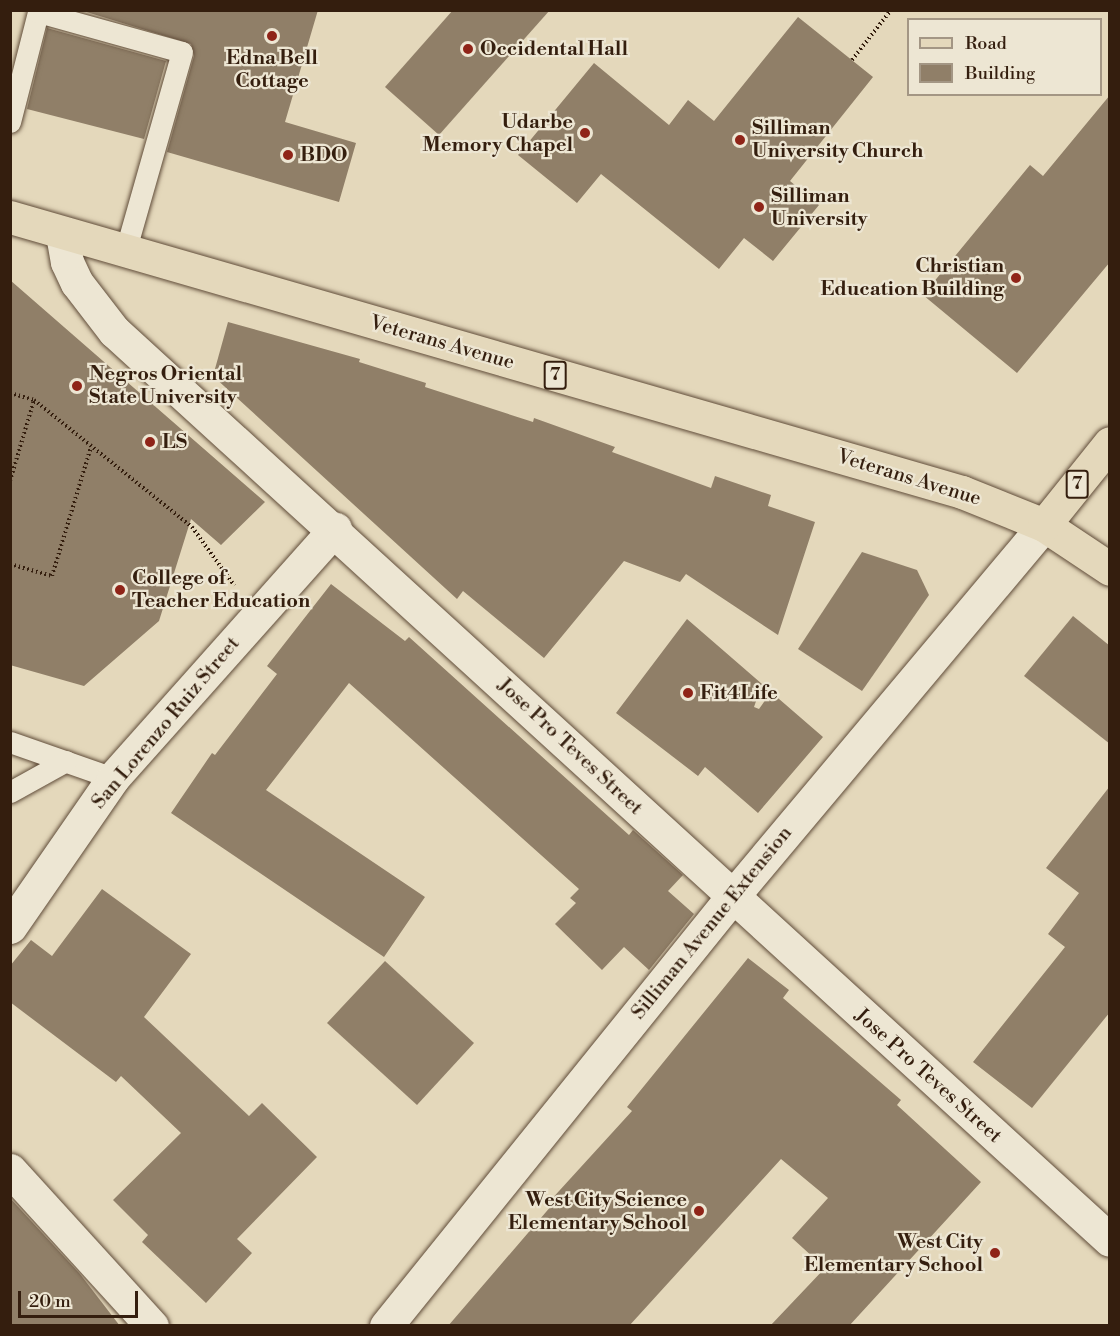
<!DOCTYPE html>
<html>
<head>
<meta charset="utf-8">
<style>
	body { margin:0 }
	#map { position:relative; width:1120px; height:1336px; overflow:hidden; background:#e4d8bb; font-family:"Libre Bodoni",serif }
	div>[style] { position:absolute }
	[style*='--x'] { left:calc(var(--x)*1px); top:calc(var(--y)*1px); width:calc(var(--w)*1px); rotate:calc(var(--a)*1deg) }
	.building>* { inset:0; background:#907f68 }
	.path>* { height:4px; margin-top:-2px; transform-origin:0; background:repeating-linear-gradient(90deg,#341e0e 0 1.5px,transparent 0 4.5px) }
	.roads { filter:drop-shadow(0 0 2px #604c39) drop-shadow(0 0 2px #604c39) }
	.service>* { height:21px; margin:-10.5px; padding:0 10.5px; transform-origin:10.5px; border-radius:10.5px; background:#ede6d3 }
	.minor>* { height:33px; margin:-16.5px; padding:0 16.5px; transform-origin:16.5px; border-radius:16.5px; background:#ede6d3 }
	.tertiary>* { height:33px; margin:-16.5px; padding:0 16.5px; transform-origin:16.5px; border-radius:16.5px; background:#ede6d3 }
	.primary>* { height:33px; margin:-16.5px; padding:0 16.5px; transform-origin:16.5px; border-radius:16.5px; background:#e4d8bb }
	.dots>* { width:16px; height:16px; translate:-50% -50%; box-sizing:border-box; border:3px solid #ede6d3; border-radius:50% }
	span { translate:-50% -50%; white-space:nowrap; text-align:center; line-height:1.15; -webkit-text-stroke:4.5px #ede6d3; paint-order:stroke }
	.shield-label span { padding:2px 4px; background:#ede6d3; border:2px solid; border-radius:4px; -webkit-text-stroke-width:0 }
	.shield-label { font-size:18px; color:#341e0e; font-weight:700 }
	.poi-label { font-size:20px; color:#341e0e; font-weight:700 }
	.left { translate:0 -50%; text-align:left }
	.right { translate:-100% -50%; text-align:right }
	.street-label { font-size:20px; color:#341e0e }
	.frame { position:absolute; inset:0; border:12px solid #341e0e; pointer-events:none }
	.legend { position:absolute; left:907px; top:18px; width:195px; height:78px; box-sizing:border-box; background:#ede6d3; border:2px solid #a39684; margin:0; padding:8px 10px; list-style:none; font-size:18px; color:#341e0e }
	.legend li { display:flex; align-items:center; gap:12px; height:30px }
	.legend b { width:30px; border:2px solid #a39684 }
	.scale { position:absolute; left:18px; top:1291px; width:120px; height:27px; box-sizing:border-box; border:3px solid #341e0e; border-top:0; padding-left:8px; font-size:18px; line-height:21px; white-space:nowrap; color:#341e0e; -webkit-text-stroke:4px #ede6d3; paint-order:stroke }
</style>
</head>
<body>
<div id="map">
	<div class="building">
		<i style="clip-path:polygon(80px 10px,318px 10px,285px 122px,356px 143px,339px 202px,167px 152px,194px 56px,191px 44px)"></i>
		<i style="clip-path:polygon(453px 10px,550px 10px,439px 135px,385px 87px)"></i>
		<i style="clip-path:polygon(798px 17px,873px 77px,790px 181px,819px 205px,773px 261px,744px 238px,719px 269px,601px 174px,577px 203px,518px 155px,594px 63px,669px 125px,688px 100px,714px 121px)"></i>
		<i style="clip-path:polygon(47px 28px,166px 61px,144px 139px,27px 109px)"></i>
		<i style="clip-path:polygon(1110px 95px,1110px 262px,1017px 373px,923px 295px,1030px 165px,1043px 176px)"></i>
		<i style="clip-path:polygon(10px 280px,265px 502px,221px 545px,191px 519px,159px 621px,84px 686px,10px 665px)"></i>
		<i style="clip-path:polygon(228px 322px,360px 359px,359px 362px,426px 383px,425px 387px,533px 422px,534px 418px,615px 447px,612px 452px,711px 488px,715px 476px,771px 495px,768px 506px,815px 522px,778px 635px,686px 574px,680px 582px,624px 561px,544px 658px,463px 591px,457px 599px,213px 376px)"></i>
		<i style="clip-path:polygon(862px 552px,917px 570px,929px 595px,862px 691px,798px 649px)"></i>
		<i style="clip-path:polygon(331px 584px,405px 641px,409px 637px,629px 835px,633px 830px,683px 875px,668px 891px,694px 914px,649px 970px,624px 947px,602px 970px,555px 924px,576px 903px,570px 898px,579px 889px,349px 683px,266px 790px,425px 897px,384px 957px,171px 813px,212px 753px,215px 755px,277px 674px,267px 666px)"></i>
		<i style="clip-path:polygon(1073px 616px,1110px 646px,1110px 744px,1024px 676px)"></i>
		<i style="clip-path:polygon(687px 619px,762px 684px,754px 707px,759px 709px,771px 692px,823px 737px,758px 813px,705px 767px,698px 776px,616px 713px)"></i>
		<i style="clip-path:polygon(1110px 786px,1110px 1012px,1032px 1108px,973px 1062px,1065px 947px,1048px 934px,1079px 893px,1046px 868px)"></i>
		<i style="clip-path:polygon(102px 889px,191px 954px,144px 1017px,249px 1116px,262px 1103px,317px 1157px,237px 1239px,252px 1253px,206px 1303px,142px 1242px,148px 1235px,113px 1200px,181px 1133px,121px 1076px,116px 1082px,10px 1002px,10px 966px,31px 940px,52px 956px)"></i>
		<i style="clip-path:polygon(748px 958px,789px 990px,783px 998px,901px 1100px,897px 1105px,981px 1182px,849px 1326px,770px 1326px,825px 1268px,792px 1238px,828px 1198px,781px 1159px,629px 1326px,448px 1326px,552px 1205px,549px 1202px,632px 1111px,627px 1107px)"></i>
		<i style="clip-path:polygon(385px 961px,474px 1043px,417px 1105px,327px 1023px)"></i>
		<i style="clip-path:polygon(10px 1198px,80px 1274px,120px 1326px,10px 1326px)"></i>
	</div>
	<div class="path">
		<i style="--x:852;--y:60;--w:63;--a:-52"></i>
		<i style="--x:10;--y:393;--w:25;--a:16"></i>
		<i style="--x:34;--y:400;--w:203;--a:38.8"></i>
		<i style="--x:192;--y:527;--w:72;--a:54.1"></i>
		<i style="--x:10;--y:481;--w:84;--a:-73.5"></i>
		<i style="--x:10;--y:564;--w:44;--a:15.9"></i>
		<i style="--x:52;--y:576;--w:135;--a:-73.2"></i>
	</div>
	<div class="roads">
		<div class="service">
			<i style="--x:10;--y:122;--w:114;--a:-75.7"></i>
			<i style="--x:38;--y:12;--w:149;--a:15.5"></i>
			<i style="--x:182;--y:52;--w:208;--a:105.9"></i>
			<i style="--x:10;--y:742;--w:109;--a:19.3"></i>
			<i style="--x:10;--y:792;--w:64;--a:-29"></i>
		</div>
		<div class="minor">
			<i style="--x:10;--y:927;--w:181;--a:-55.3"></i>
			<i style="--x:113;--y:778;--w:334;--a:-48.3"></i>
			<i style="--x:10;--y:1170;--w:211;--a:47.7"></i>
			<i style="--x:386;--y:1326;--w:551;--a:-51.11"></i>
		</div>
		<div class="tertiary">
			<i style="--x:62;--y:234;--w:28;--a:80"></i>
			<i style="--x:67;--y:262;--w:23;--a:65"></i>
			<i style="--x:77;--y:283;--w:61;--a:52.4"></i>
			<i style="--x:114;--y:331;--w:1348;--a:42.39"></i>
			<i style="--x:732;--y:897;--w:486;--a:-50"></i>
		</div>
		<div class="primary">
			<i style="--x:10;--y:217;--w:991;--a:16.11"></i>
			<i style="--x:962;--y:492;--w:88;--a:21.9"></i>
			<i style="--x:1044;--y:525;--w:79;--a:33.7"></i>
			<i style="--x:1044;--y:525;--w:105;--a:-51.2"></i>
		</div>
	</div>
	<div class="dots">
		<i style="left:272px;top:36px;background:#8f2418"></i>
		<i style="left:468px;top:49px;background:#8f2418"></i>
		<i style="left:585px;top:133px;background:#8f2418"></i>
		<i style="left:740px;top:140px;background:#8f2418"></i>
		<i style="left:288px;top:155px;background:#8f2418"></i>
		<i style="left:759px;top:207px;background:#8f2418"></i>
		<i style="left:1016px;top:278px;background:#8f2418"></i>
		<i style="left:77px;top:386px;background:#8f2418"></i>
		<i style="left:150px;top:442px;background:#8f2418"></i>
		<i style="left:120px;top:590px;background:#8f2418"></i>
		<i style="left:688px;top:693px;background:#8f2418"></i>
		<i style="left:699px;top:1211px;background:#8f2418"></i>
		<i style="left:995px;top:1253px;background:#8f2418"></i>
	</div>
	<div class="shield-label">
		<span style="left:555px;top:375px">7</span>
		<span style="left:1077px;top:484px">7</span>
	</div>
	<div class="poi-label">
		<span class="left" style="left:480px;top:49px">Occidental Hall</span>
		<span style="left:272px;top:70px">Edna Bell<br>Cottage</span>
		<span class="right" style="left:573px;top:134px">Udarbe<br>Memory Chapel</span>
		<span class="left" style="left:752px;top:140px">Silliman<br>University Church</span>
		<span class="left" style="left:300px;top:155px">BDO</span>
		<span class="left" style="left:771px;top:208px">Silliman<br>University</span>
		<span class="right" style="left:1004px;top:278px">Christian<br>Education Building</span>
		<span class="left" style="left:89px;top:386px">Negros Oriental<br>State University</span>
		<span class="left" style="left:162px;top:442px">LS</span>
		<span class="left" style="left:132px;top:590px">College of<br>Teacher Education</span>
		<span class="left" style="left:700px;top:693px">Fit4Life</span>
		<span class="right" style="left:687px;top:1212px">West City Science<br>Elementary School</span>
		<span class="right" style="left:983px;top:1254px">West City<br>Elementary School</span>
	</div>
	<div class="street-label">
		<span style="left:442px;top:343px;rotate:16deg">Veterans Avenue</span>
		<span style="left:909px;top:478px;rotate:17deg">Veterans Avenue</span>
		<span style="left:166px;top:723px;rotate:-50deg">San Lorenzo Ruiz Street</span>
		<span style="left:570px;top:747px;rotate:43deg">Jose Pro Teves Street</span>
		<span style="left:712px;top:923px;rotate:-51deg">Silliman Avenue Extension</span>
		<span style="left:928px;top:1076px;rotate:42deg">Jose Pro Teves Street</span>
	</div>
	<div class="frame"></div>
	<ul class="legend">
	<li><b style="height:8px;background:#e4d8bb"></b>Road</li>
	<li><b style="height:16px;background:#907f68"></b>Building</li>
	</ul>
	<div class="scale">20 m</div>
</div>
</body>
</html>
